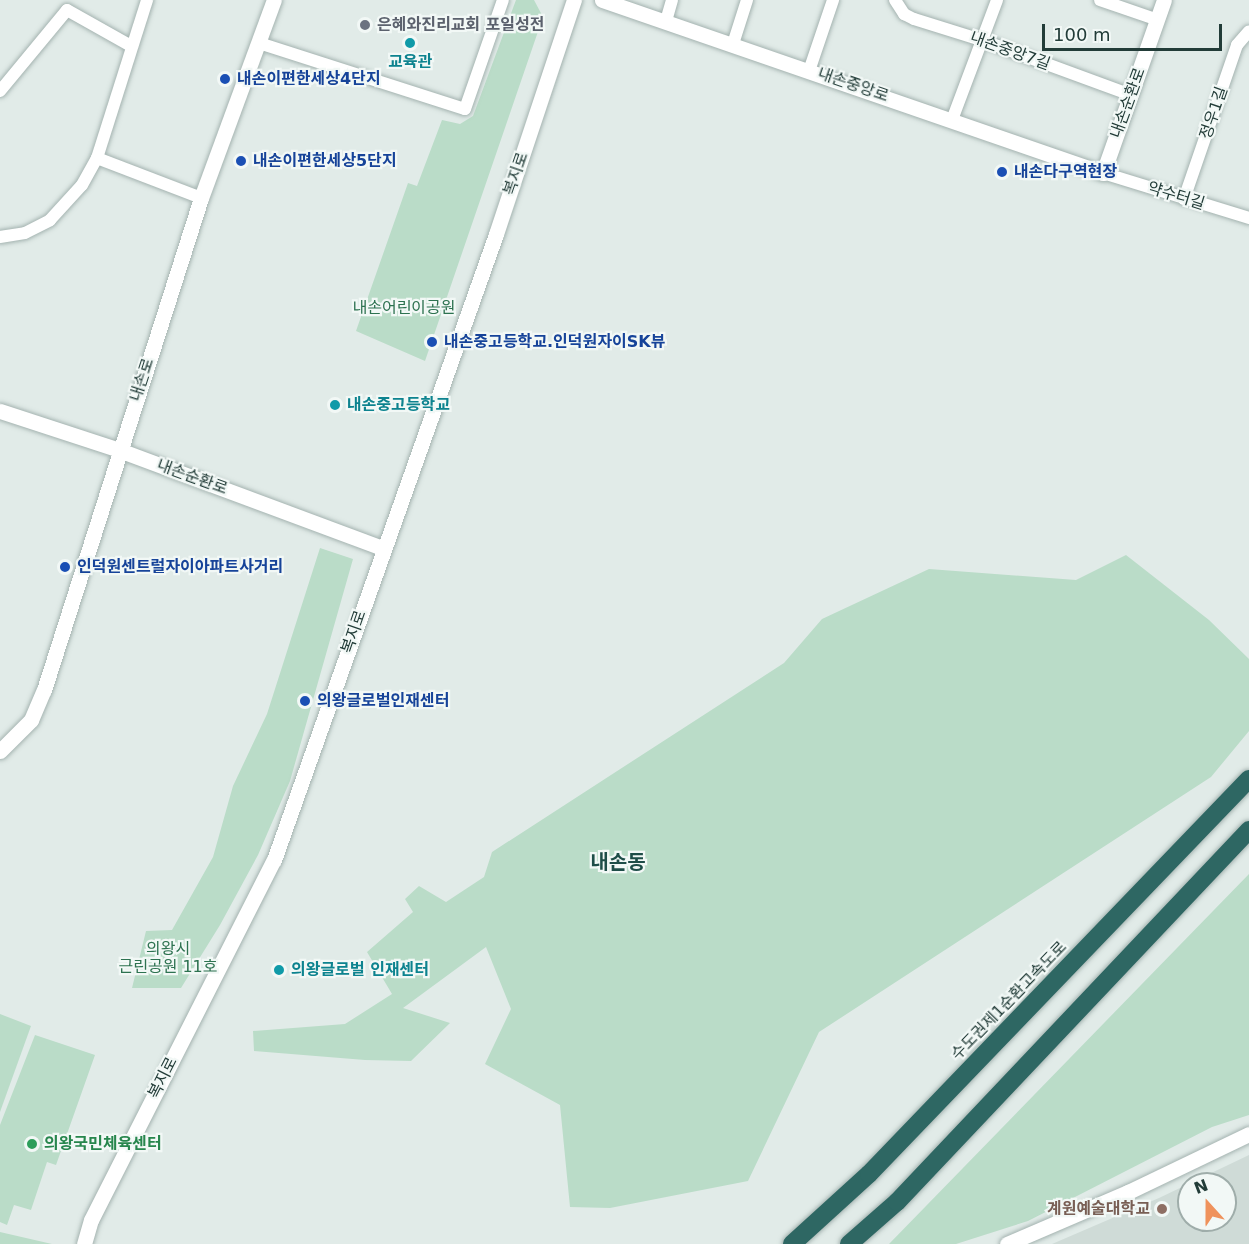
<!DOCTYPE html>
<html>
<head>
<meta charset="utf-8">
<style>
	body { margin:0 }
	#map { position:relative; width:1249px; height:1244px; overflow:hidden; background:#e1ebe8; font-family:"DejaVu Sans","Noto Sans KR",sans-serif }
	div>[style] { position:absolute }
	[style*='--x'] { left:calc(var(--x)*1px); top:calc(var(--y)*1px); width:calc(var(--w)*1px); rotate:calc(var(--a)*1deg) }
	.built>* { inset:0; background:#cfdbd7 }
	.green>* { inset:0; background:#badcc8 }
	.roads { filter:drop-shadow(0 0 2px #a4b3b0) drop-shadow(0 0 2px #a4b3b0) }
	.minor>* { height:12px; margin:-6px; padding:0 6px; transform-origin:6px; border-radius:6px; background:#fff }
	.tertiary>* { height:15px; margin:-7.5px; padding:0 7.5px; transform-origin:7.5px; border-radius:7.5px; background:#fff }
	.motorway>* { height:18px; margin:-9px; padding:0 9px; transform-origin:9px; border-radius:9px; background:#2e6763 }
	.dots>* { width:16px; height:16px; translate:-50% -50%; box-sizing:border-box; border:3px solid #f2f8f6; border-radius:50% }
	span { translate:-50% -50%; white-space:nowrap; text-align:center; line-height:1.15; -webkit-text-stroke:4.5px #f2f8f6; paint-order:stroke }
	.worship-label { font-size:16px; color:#5b616d; font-weight:700 }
	.left { translate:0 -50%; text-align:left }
	.street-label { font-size:16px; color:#223c38 }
	.culture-label { font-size:16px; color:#0d838f; font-weight:700 }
	.transit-label { font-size:16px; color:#164399; font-weight:700 }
	.park-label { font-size:16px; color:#2d7250 }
	.leisure-label { font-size:16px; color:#27864d; font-weight:700 }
	.education-label { font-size:16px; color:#785e54; font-weight:700 }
	.right { translate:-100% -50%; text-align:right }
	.quarter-label { font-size:20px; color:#1e4d48; font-weight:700 }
	.north { position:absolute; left:1177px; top:1172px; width:60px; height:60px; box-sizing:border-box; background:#f2f8f6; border:2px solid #9fadaa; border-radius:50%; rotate:339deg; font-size:16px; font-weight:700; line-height:24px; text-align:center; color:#223c38 }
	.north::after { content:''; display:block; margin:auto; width:21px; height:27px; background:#ef925c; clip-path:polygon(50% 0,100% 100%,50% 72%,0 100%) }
	.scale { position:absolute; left:1042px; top:24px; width:180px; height:27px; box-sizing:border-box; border:3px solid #223c38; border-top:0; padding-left:8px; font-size:18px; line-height:21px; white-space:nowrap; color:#223c38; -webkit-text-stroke:4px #f2f8f6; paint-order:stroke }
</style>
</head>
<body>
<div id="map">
	<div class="built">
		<i style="clip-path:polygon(evenodd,1249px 1155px,1249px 1244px,1052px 1244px,1159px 1198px,1249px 1155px,1189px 1184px,1225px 1184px,1225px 1220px,1189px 1220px,1189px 1184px)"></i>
	</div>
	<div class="green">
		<i style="clip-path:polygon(516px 0,534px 0,543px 17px,425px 361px,356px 331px,408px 183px,417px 186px,442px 120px,460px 124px,473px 116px)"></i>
		<i style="clip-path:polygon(320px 548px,353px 559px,290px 781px,258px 855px,220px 925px,181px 988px,132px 988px,146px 931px,172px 930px,213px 857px,233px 786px,267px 714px)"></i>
		<i style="clip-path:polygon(1126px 555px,1209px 620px,1249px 659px,1249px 731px,1211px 777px,819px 1032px,748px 1181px,610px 1208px,570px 1207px,560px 1105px,485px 1064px,511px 1009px,486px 947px,403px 1008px,450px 1023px,411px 1061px,365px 1060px,254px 1051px,253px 1031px,345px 1024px,392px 994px,367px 952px,413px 912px,405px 899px,419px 886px,446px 902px,484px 877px,492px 852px,784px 663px,822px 619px,929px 569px,1076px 580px)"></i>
		<i style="clip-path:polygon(1249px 874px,1249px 1115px,1212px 1127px,1028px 1221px,956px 1244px,889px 1244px)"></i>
		<i style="clip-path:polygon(0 1014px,31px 1026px,0 1112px)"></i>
		<i style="clip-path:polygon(35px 1035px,95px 1055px,56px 1165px,47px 1162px,31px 1210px,14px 1205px,7px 1225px,0 1222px,0 1125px)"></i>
		<i style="clip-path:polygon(0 1232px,52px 1244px,0 1244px)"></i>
	</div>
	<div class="roads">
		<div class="minor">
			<i style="--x:895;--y:0;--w:17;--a:57"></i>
			<i style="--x:904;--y:14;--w:11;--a:27"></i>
			<i style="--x:914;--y:19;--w:73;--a:17.4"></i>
			<i style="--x:984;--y:41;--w:157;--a:20.2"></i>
			<i style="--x:1100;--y:0;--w:61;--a:19"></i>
			<i style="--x:666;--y:21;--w:22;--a:-74"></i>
			<i style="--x:259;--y:43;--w:216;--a:17.8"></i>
			<i style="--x:465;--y:109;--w:115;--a:-70.8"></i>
			<i style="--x:733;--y:44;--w:46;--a:-72.3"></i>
			<i style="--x:809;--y:71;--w:75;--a:-71.3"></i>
			<i style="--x:0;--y:91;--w:105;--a:-50.4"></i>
			<i style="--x:67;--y:10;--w:73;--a:29.4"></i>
			<i style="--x:952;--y:120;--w:128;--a:-69.4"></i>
			<i style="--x:97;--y:158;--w:111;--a:21"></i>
			<i style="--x:1103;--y:173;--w:153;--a:17.1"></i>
			<i style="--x:1184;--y:199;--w:163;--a:-71"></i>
			<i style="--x:1237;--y:45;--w:18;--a:-49"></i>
			<i style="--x:0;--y:237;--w:25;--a:-9"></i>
			<i style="--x:25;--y:233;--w:28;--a:-27"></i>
			<i style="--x:50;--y:220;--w:47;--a:-47.6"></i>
			<i style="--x:82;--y:185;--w:31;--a:-61"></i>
			<i style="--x:97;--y:158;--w:166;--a:-72.4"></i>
		</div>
		<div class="tertiary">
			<i style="--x:602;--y:0;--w:530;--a:19.05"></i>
			<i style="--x:1103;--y:173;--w:183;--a:-70.6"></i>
			<i style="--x:0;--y:411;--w:125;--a:18.1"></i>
			<i style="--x:119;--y:450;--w:282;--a:20.4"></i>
			<i style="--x:0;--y:751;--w:44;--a:-45"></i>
			<i style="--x:31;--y:720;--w:33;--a:-67"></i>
			<i style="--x:44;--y:690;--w:516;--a:-72.3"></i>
			<i style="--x:201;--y:198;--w:211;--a:-69.8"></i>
			<i style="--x:84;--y:1244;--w:25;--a:-74"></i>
			<i style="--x:91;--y:1220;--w:404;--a:-63.1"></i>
			<i style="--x:274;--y:860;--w:664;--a:-70.47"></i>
			<i style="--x:496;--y:234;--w:247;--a:-71.6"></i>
			<i style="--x:1007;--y:1244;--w:132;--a:-23.3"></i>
			<i style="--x:1128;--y:1192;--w:134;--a:-25.6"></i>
		</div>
		<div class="motorway">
			<i style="--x:792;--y:1244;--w:104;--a:-42.3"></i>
			<i style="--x:869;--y:1174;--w:548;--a:-46.11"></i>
			<i style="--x:849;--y:1244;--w:64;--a:-41.2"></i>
			<i style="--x:897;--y:1202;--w:512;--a:-46.58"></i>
		</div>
	</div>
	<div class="dots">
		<i style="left:365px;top:25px;background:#6b7280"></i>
		<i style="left:410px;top:43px;background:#0f9aa8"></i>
		<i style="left:225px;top:79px;background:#1a4fb4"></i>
		<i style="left:241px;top:161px;background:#1a4fb4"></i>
		<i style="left:1002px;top:172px;background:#1a4fb4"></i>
		<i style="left:432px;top:342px;background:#1a4fb4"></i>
		<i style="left:335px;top:405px;background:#0f9aa8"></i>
		<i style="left:65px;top:567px;background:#1a4fb4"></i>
		<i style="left:305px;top:701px;background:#1a4fb4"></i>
		<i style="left:279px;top:970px;background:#0f9aa8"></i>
		<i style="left:32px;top:1144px;background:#2e9e5b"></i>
		<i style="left:1162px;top:1209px;background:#8d6e63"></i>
	</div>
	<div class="worship-label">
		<span class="left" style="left:377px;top:25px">은혜와진리교회 포일성전</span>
	</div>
	<div class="street-label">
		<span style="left:1010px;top:51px;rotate:20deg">내손중앙7길</span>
		<span style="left:853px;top:85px;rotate:19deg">내손중앙로</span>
		<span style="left:1128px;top:103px;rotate:-70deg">내손순환로</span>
		<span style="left:1214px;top:113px;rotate:-71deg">정우1길</span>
		<span style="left:516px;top:174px;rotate:-71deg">복지로</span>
		<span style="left:1176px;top:196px;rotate:17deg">약수터길</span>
		<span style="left:142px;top:380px;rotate:-72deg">내손로</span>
		<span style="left:192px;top:477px;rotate:20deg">내손순환로</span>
		<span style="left:354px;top:632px;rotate:-71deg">복지로</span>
		<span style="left:1009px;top:1001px;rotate:-46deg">수도권제1순환고속도로</span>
		<span style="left:163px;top:1078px;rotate:-63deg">복지로</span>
	</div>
	<div class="culture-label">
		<span style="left:410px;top:62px">교육관</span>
		<span class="left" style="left:347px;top:405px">내손중고등학교</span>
		<span class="left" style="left:291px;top:970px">의왕글로벌 인재센터</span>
	</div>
	<div class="transit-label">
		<span class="left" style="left:237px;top:79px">내손이편한세상4단지</span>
		<span class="left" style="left:253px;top:161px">내손이편한세상5단지</span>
		<span class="left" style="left:1014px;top:172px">내손다구역현장</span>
		<span class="left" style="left:444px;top:342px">내손중고등학교.인덕원자이SK뷰</span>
		<span class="left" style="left:77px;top:567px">인덕원센트럴자이아파트사거리</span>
		<span class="left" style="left:317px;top:701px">의왕글로벌인재센터</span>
	</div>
	<div class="park-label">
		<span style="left:404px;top:308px">내손어린이공원</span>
		<span style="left:168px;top:958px">의왕시<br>근린공원 11호</span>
	</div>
	<div class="leisure-label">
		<span class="left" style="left:44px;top:1144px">의왕국민체육센터</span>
	</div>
	<div class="education-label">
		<span class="right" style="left:1150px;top:1209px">계원예술대학교</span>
	</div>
	<div class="quarter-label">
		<span style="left:618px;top:862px">내손동</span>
	</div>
	<div class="north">N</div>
	<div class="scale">100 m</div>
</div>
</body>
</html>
